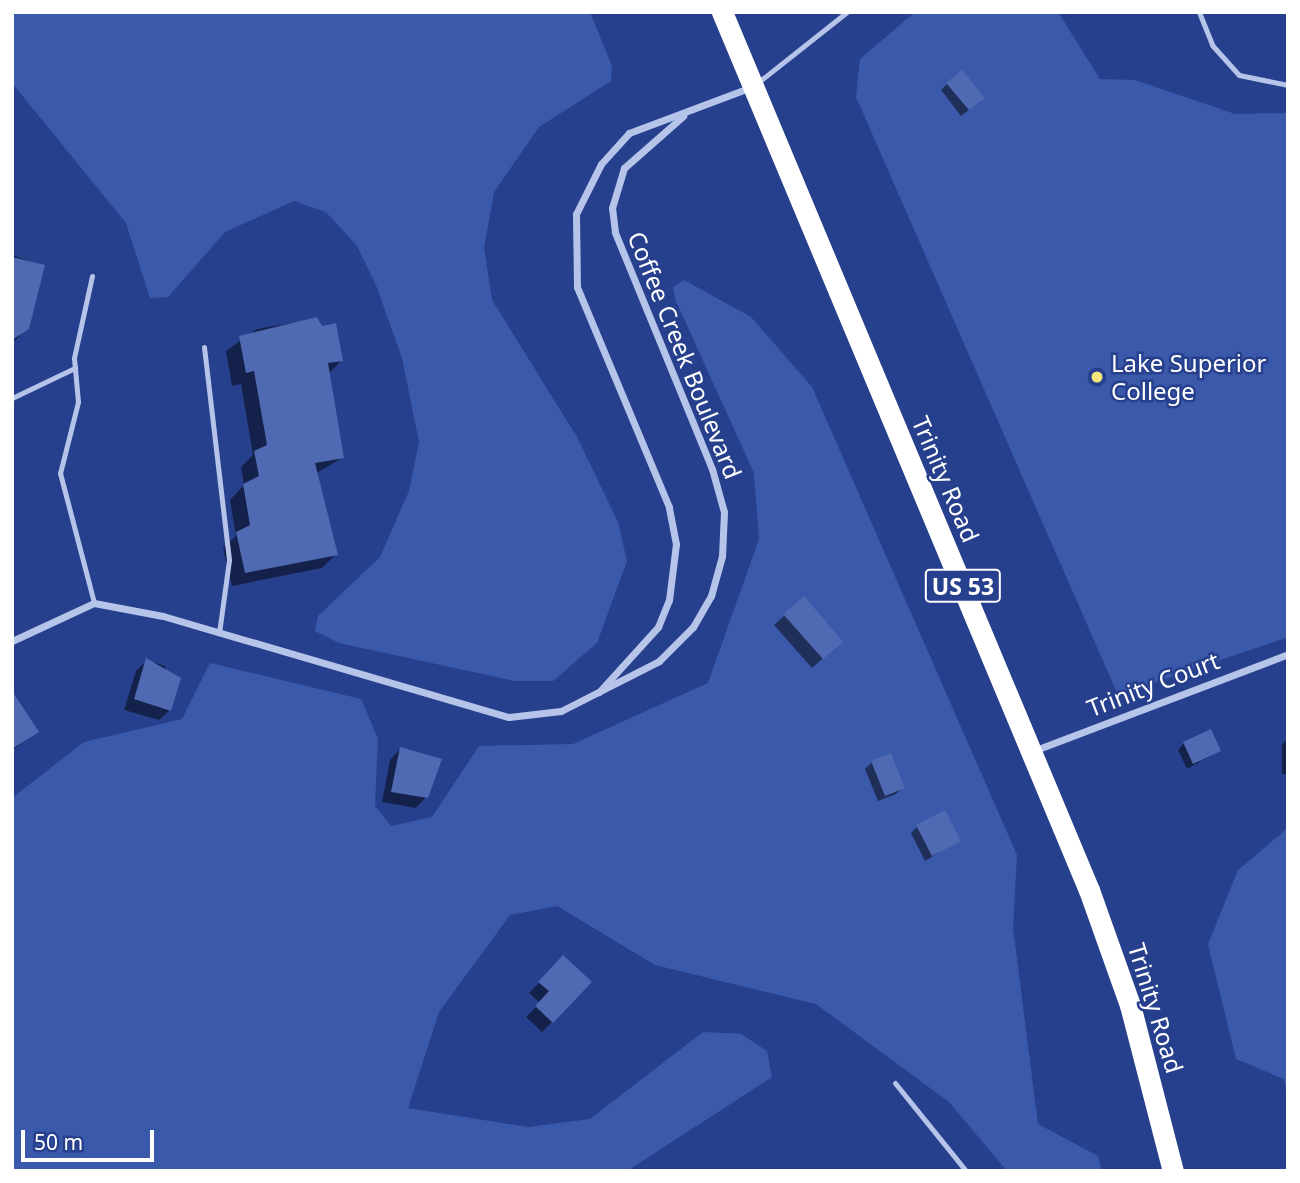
<!DOCTYPE html>
<html>
<head>
<meta charset="utf-8">
<style>
	body { margin:0 }
	#map { position:relative; width:1300px; height:1183px; overflow:hidden; background:#27408d; font-family:"Noto Sans",sans-serif }
	div>[style] { position:absolute }
	[style*='--x'] { left:calc(var(--x)*1px); top:calc(var(--y)*1px); width:calc(var(--w)*1px); rotate:calc(var(--a)*1deg) }
	.green>* { inset:0; background:#3b59aa }
	.shadow>* { inset:0; background:#0007 }
	.building>* { inset:0; background:#4f69b3 }
	.lane>* { height:5px; margin:-2.5px; padding:0 2.5px; transform-origin:2.5px; border-radius:2.5px; background:#b6c4ea }
	.street>* { height:7px; margin:-3.5px; padding:0 3.5px; transform-origin:3.5px; border-radius:3.5px; background:#b6c4ea }
	.highway>* { height:21px; margin:-10.5px; padding:0 10.5px; transform-origin:10.5px; border-radius:10.5px; background:#fff }
	.dots>* { width:19px; height:19px; translate:-50% -50%; box-sizing:border-box; border:4px solid #27408d; border-radius:50% }
	span { translate:-50% -50%; white-space:nowrap; text-align:center; line-height:1.15; -webkit-text-stroke:5px #27408d; paint-order:stroke }
	.shield-label span { padding:2px 5px; background:#27408d; border:2px solid; border-radius:5px; -webkit-text-stroke-width:0 }
	.shield-label { font-size:23px; color:#fff; font-weight:700 }
	.street-label { font-size:24px; color:#fff }
	.poi-label { font-size:24px; color:#fff }
	.left { translate:0 -50%; text-align:left }
	.frame { position:absolute; inset:0; border:14px solid #fff; pointer-events:none }
	.scale { position:absolute; left:21px; top:1130px; width:133px; height:32px; box-sizing:border-box; border:4px solid #fff; border-top:0; padding-left:9px; font-size:21px; line-height:24px; white-space:nowrap; color:#fff; -webkit-text-stroke:5px #27408d; paint-order:stroke }
</style>
</head>
<body>
<div id="map">
	<div class="green">
		<i style="clip-path:polygon(12px 12px,590px 12px,612px 66px,611px 81px,539px 127px,494px 192px,484px 248px,492px 300px,577px 437px,618px 522px,627px 561px,597px 643px,553px 681px,515px 681px,339px 643px,315px 631px,318px 616px,380px 557px,409px 491px,419px 442px,402px 358px,376px 285px,357px 246px,326px 212px,294px 201px,225px 232px,168px 297px,150px 298px,126px 223px,12px 83px)"></i>
		<i style="clip-path:polygon(915px 12px,1058px 12px,1100px 79px,1135px 80px,1235px 114px,1288px 113px,1288px 637px,1118px 695px,856px 97px,860px 59px)"></i>
		<i style="clip-path:polygon(684px 280px,751px 317px,812px 387px,1017px 855px,1013px 928px,1038px 1124px,1098px 1156px,1102px 1171px,1007px 1171px,949px 1102px,816px 1004px,655px 965px,557px 906px,510px 915px,439px 1012px,408px 1108px,528px 1127px,590px 1119px,703px 1032px,741px 1034px,767px 1051px,772px 1077px,627px 1171px,12px 1171px,12px 798px,84px 742px,182px 719px,210px 663px,361px 699px,378px 739px,375px 806px,391px 826px,432px 817px,479px 746px,573px 744px,708px 683px,759px 539px,754px 473px,675px 299px,673px 287px)"></i>
		<i style="clip-path:polygon(1288px 828px,1288px 1100px,1284px 1079px,1236px 1059px,1208px 944px,1238px 870px)"></i>
	</div>
	<div class="shadow">
		<i style="clip-path:polygon(947px 84px,976px 104px,961px 116px,941px 90px)"></i>
		<i style="clip-path:polygon(12px 255px,43px 266px,28px 328px,12px 343px)"></i>
		<i style="clip-path:polygon(316px 319px,341px 361px,328px 374px,342px 458px,315px 474px,336px 554px,322px 568px,232px 586px,223px 548px,236px 536px,230px 500px,244px 485px,241px 467px,253px 455px,241px 384px,232px 386px,226px 351px,257px 329px)"></i>
		<i style="clip-path:polygon(785px 615px,830px 652px,812px 668px,774px 625px)"></i>
		<i style="clip-path:polygon(147px 660px,165px 666px,170px 710px,159px 720px,124px 710px,136px 671px)"></i>
		<i style="clip-path:polygon(12px 695px,37px 731px,12px 751px)"></i>
		<i style="clip-path:polygon(1288px 739px,1288px 774px,1282px 774px,1282px 744px)"></i>
		<i style="clip-path:polygon(1184px 743px,1219px 751px,1187px 769px,1178px 750px)"></i>
		<i style="clip-path:polygon(400px 749px,426px 797px,416px 808px,382px 802px,390px 760px)"></i>
		<i style="clip-path:polygon(872px 762px,903px 787px,896px 794px,878px 801px,865px 769px)"></i>
		<i style="clip-path:polygon(917px 827px,959px 840px,925px 861px,911px 833px)"></i>
		<i style="clip-path:polygon(553px 968px,552px 1022px,542px 1032px,526px 1017px,540px 1003px,529px 993px)"></i>
	</div>
	<div class="building">
		<i style="clip-path:polygon(962px 70px,985px 98px,969px 110px,946px 83px)"></i>
		<i style="clip-path:polygon(12px 257px,45px 265px,29px 329px,12px 340px)"></i>
		<i style="clip-path:polygon(317px 317px,322px 326px,336px 323px,343px 361px,328px 363px,344px 458px,315px 463px,338px 555px,245px 573px,236px 532px,250px 525px,243px 484px,259px 476px,254px 451px,267px 445px,254px 371px,246px 373px,239px 336px)"></i>
		<i style="clip-path:polygon(804px 596px,843px 642px,823px 659px,783px 614px)"></i>
		<i style="clip-path:polygon(146px 658px,181px 678px,171px 711px,134px 699px)"></i>
		<i style="clip-path:polygon(12px 691px,39px 732px,12px 749px)"></i>
		<i style="clip-path:polygon(1211px 729px,1221px 751px,1193px 764px,1183px 742px)"></i>
		<i style="clip-path:polygon(400px 747px,442px 759px,428px 798px,391px 792px)"></i>
		<i style="clip-path:polygon(891px 753px,905px 788px,885px 796px,871px 761px)"></i>
		<i style="clip-path:polygon(945px 810px,961px 841px,932px 856px,916px 825px)"></i>
		<i style="clip-path:polygon(563px 955px,592px 982px,553px 1023px,535px 1006px,549px 991px,538px 982px)"></i>
	</div>
	<div class="lane">
		<i style="--x:1199;--y:12;--w:35;--a:68"></i>
		<i style="--x:1212;--y:45;--w:40;--a:48"></i>
		<i style="--x:1239;--y:75;--w:50;--a:11.5"></i>
		<i style="--x:756;--y:84;--w:116;--a:-38.4"></i>
		<i style="--x:92;--y:276;--w:84;--a:102.4"></i>
		<i style="--x:74;--y:358;--w:44;--a:84.8"></i>
		<i style="--x:78;--y:402;--w:73;--a:104.2"></i>
		<i style="--x:60;--y:473;--w:134;--a:75.3"></i>
		<i style="--x:204;--y:347;--w:214;--a:83.3"></i>
		<i style="--x:229;--y:560;--w:74;--a:97.8"></i>
		<i style="--x:12;--y:398;--w:70;--a:-25.5"></i>
		<i style="--x:895;--y:1083;--w:113;--a:51.1"></i>
	</div>
	<div class="street">
		<i style="--x:12;--y:641;--w:90;--a:-24.9"></i>
		<i style="--x:94;--y:603;--w:70;--a:10.7"></i>
		<i style="--x:163;--y:616;--w:360;--a:16.3"></i>
		<i style="--x:509;--y:717;--w:52;--a:-6.6"></i>
		<i style="--x:561;--y:711;--w:110;--a:-27"></i>
		<i style="--x:659;--y:661;--w:48;--a:-45"></i>
		<i style="--x:693;--y:627;--w:36;--a:-60"></i>
		<i style="--x:711;--y:596;--w:41;--a:-74.6"></i>
		<i style="--x:722;--y:556;--w:44;--a:-87.4"></i>
		<i style="--x:724;--y:512;--w:45;--a:-105.6"></i>
		<i style="--x:712;--y:469;--w:256;--a:-112.3"></i>
		<i style="--x:615;--y:232;--w:24;--a:-97"></i>
		<i style="--x:612;--y:208;--w:42;--a:-73.3"></i>
		<i style="--x:624;--y:168;--w:79;--a:-41.4"></i>
		<i style="--x:599;--y:692;--w:88;--a:-47.8"></i>
		<i style="--x:658;--y:627;--w:29;--a:-68"></i>
		<i style="--x:669;--y:600;--w:56;--a:-82.9"></i>
		<i style="--x:676;--y:544;--w:38;--a:-101"></i>
		<i style="--x:669;--y:507;--w:238;--a:-112.7"></i>
		<i style="--x:577;--y:287;--w:73;--a:-90.8"></i>
		<i style="--x:576;--y:214;--w:56;--a:-63.4"></i>
		<i style="--x:601;--y:164;--w:42;--a:-47.9"></i>
		<i style="--x:629;--y:133;--w:128;--a:-20.6"></i>
		<i style="--x:1033;--y:751;--w:273;--a:-20.8"></i>
	</div>
	<div class="highway">
		<i style="--x:722;--y:12;--w:952;--a:67.32"></i>
		<i style="--x:1089;--y:890;--w:122;--a:70.4"></i>
		<i style="--x:1130;--y:1005;--w:171;--a:75.5"></i>
	</div>
	<div class="dots">
		<i style="left:1097px;top:377px;background:#f3e77c"></i>
	</div>
	<div class="shield-label">
		<span style="left:963px;top:586px">US 53</span>
	</div>
	<div class="street-label">
		<span style="left:685px;top:355px;rotate:68deg">Coffee Creek Boulevard</span>
		<span style="left:946px;top:479px;rotate:67deg">Trinity Road</span>
		<span style="left:1153px;top:684px;rotate:-21deg">Trinity Court</span>
		<span style="left:1156px;top:1008px;rotate:73deg">Trinity Road</span>
	</div>
	<div class="poi-label">
		<span class="left" style="left:1111px;top:377px">Lake Superior<br>College</span>
	</div>
	<div class="frame"></div>
	<div class="scale">50 m</div>
</div>
</body>
</html>
